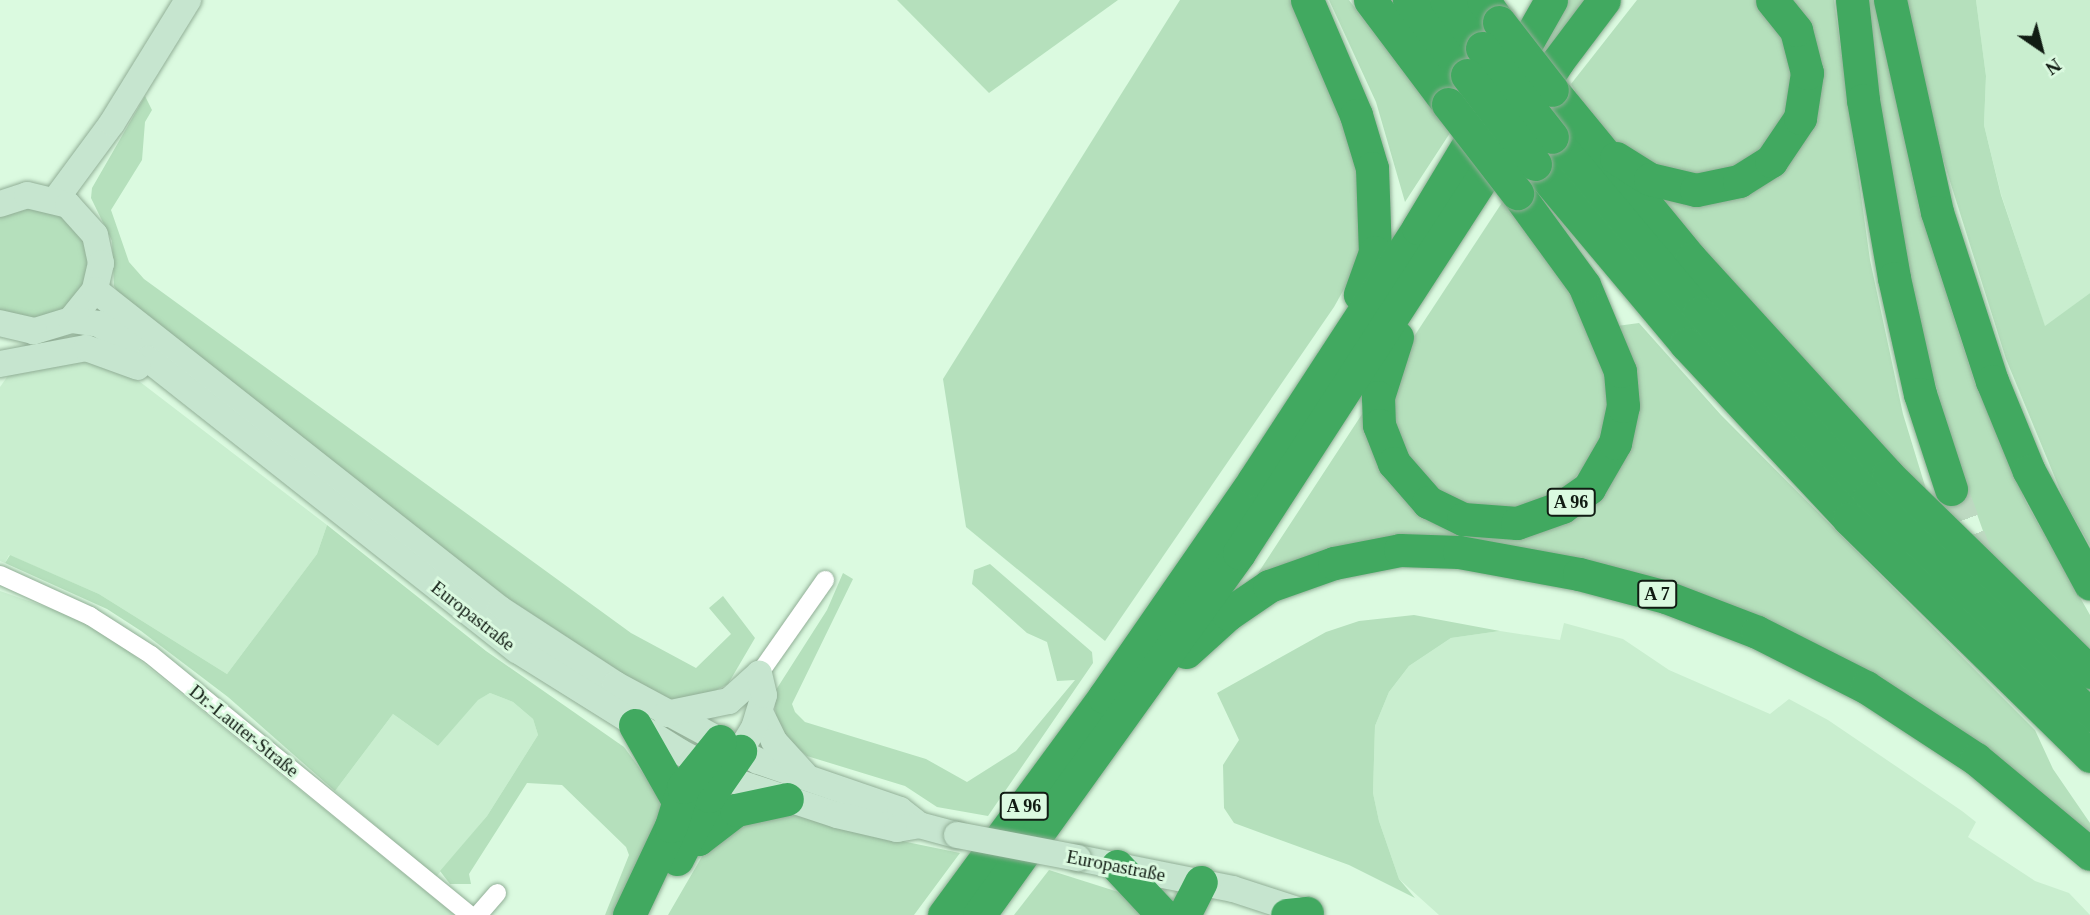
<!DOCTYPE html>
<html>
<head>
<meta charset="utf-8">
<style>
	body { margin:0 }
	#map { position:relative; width:2090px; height:915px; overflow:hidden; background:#dbfae0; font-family:Georgia,serif }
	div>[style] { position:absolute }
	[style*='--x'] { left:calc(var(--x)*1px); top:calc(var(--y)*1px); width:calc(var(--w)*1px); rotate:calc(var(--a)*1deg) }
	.built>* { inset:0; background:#c9eecf }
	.green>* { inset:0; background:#b5e0bc }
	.highway-tunnel>* { height:33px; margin-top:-16.5px; transform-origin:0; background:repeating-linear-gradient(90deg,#bdd9c1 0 33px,transparent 0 50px) }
	.roads { filter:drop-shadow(0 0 2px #91ae96) drop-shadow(0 0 2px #91ae96) }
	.street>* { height:18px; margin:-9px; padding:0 9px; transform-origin:9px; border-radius:9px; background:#fff }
	.secondary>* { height:26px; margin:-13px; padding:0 13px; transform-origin:13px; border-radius:13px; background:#c6e5cf }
	.highway>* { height:33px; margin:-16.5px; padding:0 16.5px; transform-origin:16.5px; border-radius:16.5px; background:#41a960 }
	.bridges { filter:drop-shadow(0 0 2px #91ae96) drop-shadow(0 0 2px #91ae96) }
	.secondary-bridge>* { height:26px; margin:-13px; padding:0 13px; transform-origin:13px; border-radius:13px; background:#c6e5cf }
	.highway-bridge>* { height:33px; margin:-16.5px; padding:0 16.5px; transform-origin:16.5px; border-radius:16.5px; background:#41a960 }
	span { translate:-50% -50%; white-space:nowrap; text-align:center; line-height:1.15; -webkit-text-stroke:6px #dbfae0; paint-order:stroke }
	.shield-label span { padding:2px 5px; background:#dbfae0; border:2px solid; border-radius:5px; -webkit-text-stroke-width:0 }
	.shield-label { font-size:18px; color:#111c13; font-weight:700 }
	.street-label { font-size:19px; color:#111c13 }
	.north { position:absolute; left:2006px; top:14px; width:70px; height:70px; -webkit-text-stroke:5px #dbfae0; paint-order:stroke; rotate:145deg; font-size:19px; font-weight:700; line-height:28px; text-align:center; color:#111c13 }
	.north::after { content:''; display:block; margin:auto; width:24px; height:32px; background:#111c13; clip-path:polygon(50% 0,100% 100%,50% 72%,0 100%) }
</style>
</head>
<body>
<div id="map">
	<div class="built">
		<i style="clip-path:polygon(1976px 0,2090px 0,2090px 293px,2045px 327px,2001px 194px,1984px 125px,1986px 76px)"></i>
		<i style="clip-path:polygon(68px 361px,104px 362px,131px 375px,327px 525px,317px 554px,227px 674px,99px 594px,9px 555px,5px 563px,0 561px,0 387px,12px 370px)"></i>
		<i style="clip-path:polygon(0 591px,66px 614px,112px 638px,455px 915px,0 915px)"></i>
		<i style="clip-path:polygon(1564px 623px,1623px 639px,1669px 670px,1770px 714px,1789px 699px,1828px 720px,1962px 811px,1976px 822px,1968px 837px,2035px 881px,2069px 893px,2090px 915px,1439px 915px,1399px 879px,1379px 821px,1373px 793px,1375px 726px,1389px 692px,1409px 666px,1451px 638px,1500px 631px,1560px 640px)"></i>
		<i style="clip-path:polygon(490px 693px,513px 702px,533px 719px,538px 735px,487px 816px,436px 877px,335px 791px,393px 714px,438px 746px,477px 700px)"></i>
	</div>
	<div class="green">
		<i style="clip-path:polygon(897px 0,1118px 0,989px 93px)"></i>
		<i style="clip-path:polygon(1180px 0,1293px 0,1359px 165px,1365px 219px,1358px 264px,1334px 307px,1105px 641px,966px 527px,943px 379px)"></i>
		<i style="clip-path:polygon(1329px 0,1349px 0,1450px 133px,1405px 202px,1376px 102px)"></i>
		<i style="clip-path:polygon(1563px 0,1588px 0,1549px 54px,1540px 41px)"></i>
		<i style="clip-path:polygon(1637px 0,1757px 0,1775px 16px,1797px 91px,1760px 158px,1702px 181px,1628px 157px,1587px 113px,1571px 84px)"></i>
		<i style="clip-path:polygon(1785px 0,1834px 0,1870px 260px,1903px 414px,1929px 499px,1654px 197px,1801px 140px)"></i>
		<i style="clip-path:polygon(1866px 0,1874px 0,1920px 212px,1975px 383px,2026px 502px,2090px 615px,2090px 658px,1996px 567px,1955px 453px,1918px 322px,1883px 144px)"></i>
		<i style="clip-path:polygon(1907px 0,1976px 0,1986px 76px,1984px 125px,2001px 195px,2045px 326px,2090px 293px,2090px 546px,2065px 502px,2006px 359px,1931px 121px)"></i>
		<i style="clip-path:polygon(145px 96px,152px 110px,145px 122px,142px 160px,111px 210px,129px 262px,144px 279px,631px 633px,696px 668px,731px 634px,709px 608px,723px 596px,755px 638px,728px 684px,696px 701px,665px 700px,653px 693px,509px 599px,126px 307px,114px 286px,112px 241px,91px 198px,92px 188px)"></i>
		<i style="clip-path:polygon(1507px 195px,1556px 258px,1611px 383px,1605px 441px,1562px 494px,1491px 513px,1443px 498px,1392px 434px,1390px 373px)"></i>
		<i style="clip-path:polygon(15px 206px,53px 207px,83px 231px,92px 269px,76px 304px,41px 322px,0 313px,0 213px)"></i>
		<i style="clip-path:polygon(1639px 323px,1721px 415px,2035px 730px,2053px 769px,2090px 823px,2090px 844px,1849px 667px,1457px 542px,1247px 590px,1366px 408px,1370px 435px,1479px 533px,1602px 488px,1617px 326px)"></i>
		<i style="clip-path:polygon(327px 525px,486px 651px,624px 747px,638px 766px,663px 802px,620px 915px,605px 915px,629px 855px,626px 847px,562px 785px,527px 783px,469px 874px,471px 884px,450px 884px,440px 871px,487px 816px,538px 735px,533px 719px,513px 702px,490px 693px,478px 700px,438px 746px,393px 714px,335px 791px,228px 697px,141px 631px,107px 609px,5px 563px,10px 555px,99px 594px,227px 674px,317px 554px)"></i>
		<i style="clip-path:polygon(990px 564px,1092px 652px,1093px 663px,988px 816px,937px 807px,905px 786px,807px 756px,777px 731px,774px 693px,827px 610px,843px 573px,853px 579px,792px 704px,795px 712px,805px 722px,926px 759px,967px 782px,1016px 751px,1075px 680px,1057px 681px,1047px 642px,1027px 633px,972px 584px,974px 570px)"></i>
		<i style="clip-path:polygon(1414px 615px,1500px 631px,1451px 638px,1409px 666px,1389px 692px,1375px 726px,1373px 793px,1379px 821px,1399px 879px,1415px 898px,1349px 865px,1234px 823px,1224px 808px,1223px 765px,1239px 740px,1217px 693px,1326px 632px,1359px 621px)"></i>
		<i style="clip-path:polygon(786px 810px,892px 839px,960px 853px,914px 915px,668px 915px,719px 827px)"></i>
		<i style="clip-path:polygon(1049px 870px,1131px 896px,1153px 915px,1014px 915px)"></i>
	</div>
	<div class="highway-tunnel">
		<i style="--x:1951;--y:489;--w:82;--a:69.4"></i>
	</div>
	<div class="roads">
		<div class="street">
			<i style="--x:0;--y:575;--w:99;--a:24.5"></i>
			<i style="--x:90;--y:616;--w:72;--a:32.6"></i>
			<i style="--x:151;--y:655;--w:412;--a:39.2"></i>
			<i style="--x:759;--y:674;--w:115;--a:-54.9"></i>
			<i style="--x:478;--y:915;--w:29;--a:-49"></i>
		</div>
		<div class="secondary">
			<i style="--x:56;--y:199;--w:94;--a:-53.6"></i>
			<i style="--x:112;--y:123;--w:145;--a:-58.3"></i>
			<i style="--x:0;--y:204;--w:28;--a:-18"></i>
			<i style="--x:27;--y:195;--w:42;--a:13.7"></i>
			<i style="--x:68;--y:205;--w:40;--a:48"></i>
			<i style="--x:95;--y:235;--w:29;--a:78"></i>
			<i style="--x:101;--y:263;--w:28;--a:103"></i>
			<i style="--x:95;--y:290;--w:38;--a:129"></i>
			<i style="--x:71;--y:320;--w:39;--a:163"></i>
			<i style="--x:34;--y:331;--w:35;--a:-167"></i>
			<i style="--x:95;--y:290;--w:516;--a:38.23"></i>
			<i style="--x:500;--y:609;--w:137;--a:33.1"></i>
			<i style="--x:615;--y:684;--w:162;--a:28.3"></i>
			<i style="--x:758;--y:761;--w:150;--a:19"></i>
			<i style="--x:900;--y:810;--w:24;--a:38"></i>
			<i style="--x:71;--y:320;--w:28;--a:8"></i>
			<i style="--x:99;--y:324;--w:60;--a:35.5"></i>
			<i style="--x:148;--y:359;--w:470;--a:38.3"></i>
			<i style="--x:517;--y:650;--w:192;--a:32"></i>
			<i style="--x:680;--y:752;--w:68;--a:27.3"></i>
			<i style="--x:740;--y:783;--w:102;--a:18.3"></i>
			<i style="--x:837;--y:815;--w:62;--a:13.1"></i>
			<i style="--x:897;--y:829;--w:22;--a:-10"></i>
			<i style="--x:919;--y:825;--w:39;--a:15"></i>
			<i style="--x:0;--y:364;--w:87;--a:-10.5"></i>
			<i style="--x:86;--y:348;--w:55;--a:20.1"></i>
			<i style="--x:760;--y:712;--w:32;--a:64"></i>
			<i style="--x:774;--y:741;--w:45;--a:47.7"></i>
			<i style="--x:666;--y:714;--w:64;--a:-11.7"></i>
			<i style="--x:729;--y:701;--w:40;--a:-42"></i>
			<i style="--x:740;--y:751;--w:27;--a:-59"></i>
			<i style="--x:754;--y:728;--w:34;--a:-73"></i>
			<i style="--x:764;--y:695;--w:22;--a:-103"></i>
			<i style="--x:1078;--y:858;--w:158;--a:11.3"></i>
			<i style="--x:1233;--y:889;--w:81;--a:18"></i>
		</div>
		<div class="highway">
			<i style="--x:1307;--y:0;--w:125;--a:66.9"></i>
			<i style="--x:1356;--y:115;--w:55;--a:73.2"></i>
			<i style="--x:1372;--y:168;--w:84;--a:88"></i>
			<i style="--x:1375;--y:252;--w:45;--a:109.7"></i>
			<i style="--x:1370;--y:0;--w:130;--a:53.1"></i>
			<i style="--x:1409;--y:0;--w:95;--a:52.3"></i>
			<i style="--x:1446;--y:0;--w:60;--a:53.1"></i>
			<i style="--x:1483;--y:0;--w:27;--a:54"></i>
			<i style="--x:1852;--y:0;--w:101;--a:83.7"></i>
			<i style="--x:1863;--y:100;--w:181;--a:80.1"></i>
			<i style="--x:1894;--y:278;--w:119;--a:77.4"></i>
			<i style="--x:1920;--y:394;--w:100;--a:71.9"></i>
			<i style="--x:1890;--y:0;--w:217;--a:77.5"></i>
			<i style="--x:1937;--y:212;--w:178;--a:72"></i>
			<i style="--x:1992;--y:381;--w:97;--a:67.7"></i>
			<i style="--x:2029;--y:471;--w:128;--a:61.6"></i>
			<i style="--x:1509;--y:74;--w:85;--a:-60.4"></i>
			<i style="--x:1552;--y:90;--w:219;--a:50.6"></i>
			<i style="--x:1691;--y:259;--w:292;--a:47.6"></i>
			<i style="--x:1888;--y:475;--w:282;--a:44.3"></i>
			<i style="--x:1552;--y:137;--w:229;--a:50.1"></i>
			<i style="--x:1699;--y:313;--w:251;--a:47.4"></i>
			<i style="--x:1869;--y:498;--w:310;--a:44.5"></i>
			<i style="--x:1616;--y:158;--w:40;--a:32"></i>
			<i style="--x:1650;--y:179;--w:47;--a:13.4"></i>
			<i style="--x:1696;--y:190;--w:44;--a:-11.8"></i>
			<i style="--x:1739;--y:181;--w:38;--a:-32"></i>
			<i style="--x:1771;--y:161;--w:52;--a:-56"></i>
			<i style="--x:1800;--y:118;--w:46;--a:-81.2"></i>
			<i style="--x:1807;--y:73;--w:44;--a:-104.3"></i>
			<i style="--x:1796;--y:30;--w:38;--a:-129"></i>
			<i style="--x:1535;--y:164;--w:235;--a:50"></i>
			<i style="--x:1686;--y:344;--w:239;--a:47"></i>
			<i style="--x:1849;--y:519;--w:338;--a:44.5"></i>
			<i style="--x:1397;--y:337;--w:63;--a:107.6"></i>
			<i style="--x:1378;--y:397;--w:28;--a:88"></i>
			<i style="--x:1379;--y:425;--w:41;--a:68.5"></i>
			<i style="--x:1394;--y:463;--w:52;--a:48.9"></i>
			<i style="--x:1428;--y:502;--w:39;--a:26"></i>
			<i style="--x:1463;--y:519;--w:54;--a:4.2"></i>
			<i style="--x:1517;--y:523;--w:48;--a:-19.6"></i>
			<i style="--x:1562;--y:507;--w:33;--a:-35"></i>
			<i style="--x:1589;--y:488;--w:52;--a:-60"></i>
			<i style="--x:1615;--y:443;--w:38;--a:-78"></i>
			<i style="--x:1623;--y:406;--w:35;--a:-95"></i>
			<i style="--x:1620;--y:371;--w:93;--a:-112.7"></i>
			<i style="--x:1584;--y:285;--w:114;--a:-126.1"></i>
			<i style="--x:1186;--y:652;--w:57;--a:-42.1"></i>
			<i style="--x:1228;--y:614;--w:50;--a:-34.3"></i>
			<i style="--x:1269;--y:586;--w:69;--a:-19.5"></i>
			<i style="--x:1334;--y:563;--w:67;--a:-11.1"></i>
			<i style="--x:1400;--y:550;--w:59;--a:1.9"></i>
			<i style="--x:1459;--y:552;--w:122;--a:10.4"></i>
			<i style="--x:1579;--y:574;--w:90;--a:14.8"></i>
			<i style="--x:1666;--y:597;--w:97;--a:21"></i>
			<i style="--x:1757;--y:632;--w:122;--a:26.8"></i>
			<i style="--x:1866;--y:687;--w:131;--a:33.2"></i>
			<i style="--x:1976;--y:759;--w:148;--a:39.8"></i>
			<i style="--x:635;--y:725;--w:87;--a:60.5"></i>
			<i style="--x:689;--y:839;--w:9;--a:0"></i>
			<i style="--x:698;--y:839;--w:48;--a:-37.3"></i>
			<i style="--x:736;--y:810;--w:52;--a:-12.2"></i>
			<i style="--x:677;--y:859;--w:71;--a:-63.1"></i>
			<i style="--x:709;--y:796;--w:55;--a:-55.4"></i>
			<i style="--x:1117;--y:866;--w:67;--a:46.8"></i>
			<i style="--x:629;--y:915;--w:98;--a:-64.7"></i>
			<i style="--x:671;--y:826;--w:41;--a:-72.9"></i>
			<i style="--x:683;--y:787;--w:59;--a:-51.2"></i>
			<i style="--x:944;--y:915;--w:270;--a:-53.7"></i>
			<i style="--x:1104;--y:697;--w:264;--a:-55.3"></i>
			<i style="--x:1254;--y:480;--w:301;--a:-56.9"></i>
			<i style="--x:1418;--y:228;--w:132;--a:-59"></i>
			<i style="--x:979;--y:915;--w:446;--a:-54.3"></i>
			<i style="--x:1239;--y:553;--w:586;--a:-57.04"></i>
			<i style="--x:1558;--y:61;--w:76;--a:-53"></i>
			<i style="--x:1184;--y:915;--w:37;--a:-63"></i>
			<i style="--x:1287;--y:915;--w:20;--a:-6"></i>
		</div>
	</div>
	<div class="bridges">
		<div class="secondary-bridge">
			<i style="--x:957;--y:835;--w:123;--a:10.8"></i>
		</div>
		<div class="highway-bridge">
			<i style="--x:1499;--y:22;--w:86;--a:52.1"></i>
			<i style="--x:1482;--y:48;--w:113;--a:51.8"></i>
			<i style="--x:1467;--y:75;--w:112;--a:52.6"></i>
			<i style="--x:1448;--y:104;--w:113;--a:52.2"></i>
		</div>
	</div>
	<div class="shield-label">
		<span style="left:1571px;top:502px">A 96</span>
		<span style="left:1657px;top:594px">A 7</span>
		<span style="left:1024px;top:806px">A 96</span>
	</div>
	<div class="street-label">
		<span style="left:473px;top:616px;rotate:38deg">Europastraße</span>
		<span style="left:244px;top:731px;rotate:39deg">Dr.-Lauter-Straße</span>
		<span style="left:1116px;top:866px;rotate:11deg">Europastraße</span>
	</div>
	<div class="north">N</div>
</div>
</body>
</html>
